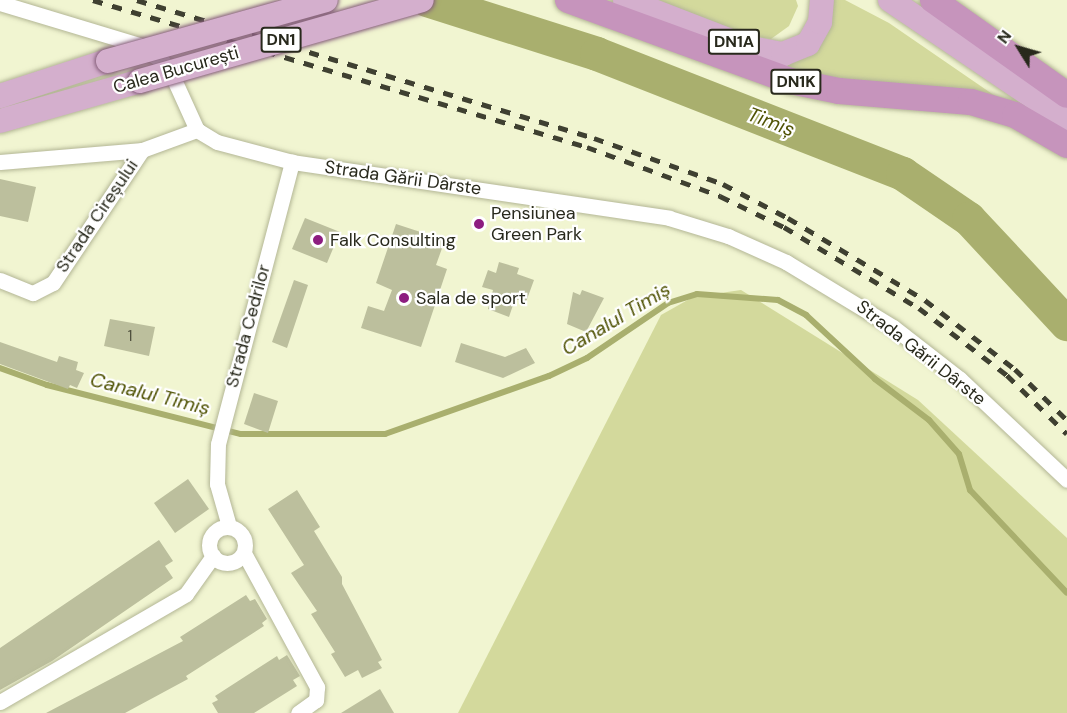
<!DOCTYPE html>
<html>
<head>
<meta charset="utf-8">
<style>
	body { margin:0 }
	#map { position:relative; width:1067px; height:713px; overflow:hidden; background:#f1f5d1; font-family:"DM Sans",sans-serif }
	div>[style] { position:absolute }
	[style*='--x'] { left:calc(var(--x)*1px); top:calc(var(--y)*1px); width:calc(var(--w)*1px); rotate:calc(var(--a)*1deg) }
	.green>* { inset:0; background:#d3d99c }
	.stream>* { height:6px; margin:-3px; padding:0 3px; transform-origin:3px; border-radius:3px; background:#a9af6e }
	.river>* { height:34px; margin:-17px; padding:0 17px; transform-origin:17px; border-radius:17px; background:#a9af6e }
	.building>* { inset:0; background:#bcbf9d }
	.roads { filter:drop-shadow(0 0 2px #b3b695) drop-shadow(0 0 2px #b3b695) }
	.minor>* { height:15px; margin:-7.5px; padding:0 7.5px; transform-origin:7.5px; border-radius:7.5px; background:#fff }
	.minor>.ring { margin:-7.5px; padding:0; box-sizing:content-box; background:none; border:15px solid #fff; border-radius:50% }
	.primary>* { height:24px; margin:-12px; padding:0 12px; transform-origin:12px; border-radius:12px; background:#d4afcd }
	.trunk>* { height:26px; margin:-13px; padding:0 13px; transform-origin:13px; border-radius:13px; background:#c694bc }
	.rail>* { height:4.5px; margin-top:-2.25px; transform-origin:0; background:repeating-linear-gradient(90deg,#3f4031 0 10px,transparent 0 20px) }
	.bridges { filter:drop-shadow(0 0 2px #855e7a) drop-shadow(0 0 2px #855e7a) }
	.primary-bridge>* { height:24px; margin:-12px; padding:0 12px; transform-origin:12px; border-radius:12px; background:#d4afcd }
	.dots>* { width:16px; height:16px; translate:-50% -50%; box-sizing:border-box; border:3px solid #fff; border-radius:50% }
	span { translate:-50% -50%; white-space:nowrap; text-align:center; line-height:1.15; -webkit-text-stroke:4.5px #fff; paint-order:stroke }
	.number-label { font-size:15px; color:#4d4e3c }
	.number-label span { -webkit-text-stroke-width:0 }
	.shield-label span { padding:2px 4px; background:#fff; border:2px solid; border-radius:4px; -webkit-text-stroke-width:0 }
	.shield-label { font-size:16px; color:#28291c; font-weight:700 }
	.street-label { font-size:18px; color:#28291c }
	.poi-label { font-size:18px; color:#28291c }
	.left { translate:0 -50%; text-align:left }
	.water-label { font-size:20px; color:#505304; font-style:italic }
	.north { position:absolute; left:989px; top:18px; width:60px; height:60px; -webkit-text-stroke:4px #fff; paint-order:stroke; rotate:307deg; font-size:16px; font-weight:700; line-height:24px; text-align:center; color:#28291c }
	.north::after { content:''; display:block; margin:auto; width:21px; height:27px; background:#28291c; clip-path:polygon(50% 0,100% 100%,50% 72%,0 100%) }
</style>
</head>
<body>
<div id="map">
	<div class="green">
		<i style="clip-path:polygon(657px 0,796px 0,798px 6px,789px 26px,771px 39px,751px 36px)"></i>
		<i style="clip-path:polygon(822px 0,845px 0,889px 23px,1001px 100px,821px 79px,786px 66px,799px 59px)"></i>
		<i style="clip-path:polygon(741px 290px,918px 400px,1067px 538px,1067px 713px,458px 713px,661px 315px,693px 297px)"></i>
	</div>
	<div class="stream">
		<i style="--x:0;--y:368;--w:50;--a:19.9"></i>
		<i style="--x:47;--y:385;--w:200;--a:14.2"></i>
		<i style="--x:241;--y:434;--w:144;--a:0"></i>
		<i style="--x:385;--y:434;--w:174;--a:-19.5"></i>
		<i style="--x:549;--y:376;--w:42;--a:-25.3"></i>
		<i style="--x:587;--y:358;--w:98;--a:-34.2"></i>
		<i style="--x:668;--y:303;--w:30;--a:-17"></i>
		<i style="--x:697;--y:294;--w:81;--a:4.2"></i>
		<i style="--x:778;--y:300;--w:32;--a:28"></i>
		<i style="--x:806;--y:315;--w:94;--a:42.8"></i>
		<i style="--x:875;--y:379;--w:68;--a:37.2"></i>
		<i style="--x:929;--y:420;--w:45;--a:48.6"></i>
		<i style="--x:959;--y:454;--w:38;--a:73"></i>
		<i style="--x:970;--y:490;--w:141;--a:46.7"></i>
	</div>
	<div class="river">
		<i style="--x:427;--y:0;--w:178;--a:17.6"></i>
		<i style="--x:597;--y:54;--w:329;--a:21.4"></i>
		<i style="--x:903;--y:174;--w:80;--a:34.3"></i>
		<i style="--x:969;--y:219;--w:144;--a:47"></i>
	</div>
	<div class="building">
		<i style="clip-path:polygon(0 179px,36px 187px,28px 222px,0 216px)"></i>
		<i style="clip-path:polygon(305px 218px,340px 232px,327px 263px,292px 249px)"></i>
		<i style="clip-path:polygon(396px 224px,445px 240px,436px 265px,447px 269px,421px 347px,361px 328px,368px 306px,384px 311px,392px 290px,376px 283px)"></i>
		<i style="clip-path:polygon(499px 262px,519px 268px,517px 274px,534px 280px,526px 302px,515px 299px,509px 317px,488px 309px,493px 290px,482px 287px,488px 270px,496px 273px)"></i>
		<i style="clip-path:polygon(294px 280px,308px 285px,287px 348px,272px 342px)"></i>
		<i style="clip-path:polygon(582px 290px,604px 298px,586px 332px,567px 324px,573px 292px,580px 295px)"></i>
		<i style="clip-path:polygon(110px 319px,155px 327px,149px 356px,104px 346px)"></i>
		<i style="clip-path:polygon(0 342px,57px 362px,59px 356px,78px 362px,76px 370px,84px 373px,77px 388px,70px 385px,68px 389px,0 364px)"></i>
		<i style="clip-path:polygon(461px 343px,505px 357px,526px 348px,535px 363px,503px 378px,455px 362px)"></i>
		<i style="clip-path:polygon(254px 393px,278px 401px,268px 433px,244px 424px)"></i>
		<i style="clip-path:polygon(188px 479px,209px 509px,175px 533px,154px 503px)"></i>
		<i style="clip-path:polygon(297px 490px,320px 527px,314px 531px,342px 577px,342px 584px,382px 660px,378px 662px,382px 668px,362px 678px,358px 670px,345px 677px,331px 654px,335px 652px,311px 614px,317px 611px,291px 573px,304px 565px,268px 509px)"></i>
		<i style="clip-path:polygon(159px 540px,173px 561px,165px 566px,173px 578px,52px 661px,0 690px,0 648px)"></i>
		<i style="clip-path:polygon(246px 595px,250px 601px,255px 599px,267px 619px,262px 623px,264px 626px,186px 676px,188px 679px,125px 713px,46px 713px,183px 641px,180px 637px)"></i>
		<i style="clip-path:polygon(287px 655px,300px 676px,293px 680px,297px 686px,254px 713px,218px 713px,212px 703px,218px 700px,215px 696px,277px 656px,279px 660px)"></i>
		<i style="clip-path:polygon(380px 689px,394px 713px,341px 713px)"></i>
	</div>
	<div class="roads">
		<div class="minor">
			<i style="--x:0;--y:3;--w:145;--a:16.8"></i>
			<i style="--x:139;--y:45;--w:29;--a:35"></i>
			<i style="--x:163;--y:62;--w:16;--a:55"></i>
			<i style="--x:172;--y:75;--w:60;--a:65.6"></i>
			<i style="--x:197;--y:130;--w:23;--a:31"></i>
			<i style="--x:217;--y:142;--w:78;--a:14.9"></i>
			<i style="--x:292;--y:162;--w:381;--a:8.4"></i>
			<i style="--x:669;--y:218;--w:62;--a:17"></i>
			<i style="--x:728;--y:236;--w:64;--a:24.1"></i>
			<i style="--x:786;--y:262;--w:125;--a:31.3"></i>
			<i style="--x:893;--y:327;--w:85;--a:37.8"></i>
			<i style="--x:960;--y:379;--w:147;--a:43.3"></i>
			<i style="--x:0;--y:162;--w:143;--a:-4.8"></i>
			<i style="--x:142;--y:150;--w:59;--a:-20"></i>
			<i style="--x:0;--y:280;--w:35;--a:22"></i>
			<i style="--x:33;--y:293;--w:22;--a:-27"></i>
			<i style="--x:53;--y:283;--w:160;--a:-56.2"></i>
			<i style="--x:229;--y:526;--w:44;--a:-105.9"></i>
			<i style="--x:217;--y:484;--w:40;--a:-88.6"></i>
			<i style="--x:218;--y:444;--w:292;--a:-75.3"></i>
			<i class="ring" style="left:209px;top:527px;width:21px;height:21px"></i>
			<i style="--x:244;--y:553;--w:153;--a:61.4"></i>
			<i style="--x:317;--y:687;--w:13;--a:94"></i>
			<i style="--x:316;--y:700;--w:22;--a:144"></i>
			<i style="--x:0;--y:702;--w:215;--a:-30.1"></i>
			<i style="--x:186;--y:594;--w:47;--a:-54.6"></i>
		</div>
		<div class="primary">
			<i style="--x:625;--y:0;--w:130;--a:21.2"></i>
			<i style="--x:746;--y:47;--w:38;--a:11"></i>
			<i style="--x:783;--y:54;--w:27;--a:-22"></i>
			<i style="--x:808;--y:44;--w:25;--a:-61"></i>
			<i style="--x:820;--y:22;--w:22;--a:-85"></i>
			<i style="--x:890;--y:0;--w:214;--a:34.1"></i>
			<i style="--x:0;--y:96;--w:114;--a:-18"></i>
			<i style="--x:0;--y:121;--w:146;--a:-15.9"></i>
		</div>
		<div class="trunk">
			<i style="--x:568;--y:0;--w:236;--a:20"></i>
			<i style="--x:790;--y:81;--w:50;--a:11.5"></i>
			<i style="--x:839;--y:91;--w:132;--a:4.8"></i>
			<i style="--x:971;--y:102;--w:46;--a:16.5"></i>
			<i style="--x:1015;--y:115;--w:60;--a:30"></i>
			<i style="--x:933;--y:0;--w:164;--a:35.3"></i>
		</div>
	</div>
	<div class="rail">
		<i style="--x:93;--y:0;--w:515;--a:16.57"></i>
		<i style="--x:587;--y:147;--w:142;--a:20.2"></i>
		<i style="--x:720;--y:196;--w:71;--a:25.8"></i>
		<i style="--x:784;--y:227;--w:157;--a:31"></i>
		<i style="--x:919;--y:308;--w:111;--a:37.3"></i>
		<i style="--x:1007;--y:375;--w:84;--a:44.5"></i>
		<i style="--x:137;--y:0;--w:477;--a:16.8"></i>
		<i style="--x:594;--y:138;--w:137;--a:19.6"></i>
		<i style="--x:723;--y:184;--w:73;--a:27.6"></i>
		<i style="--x:788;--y:218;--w:160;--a:30.9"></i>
		<i style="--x:925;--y:300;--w:113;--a:37.5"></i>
		<i style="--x:1015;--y:369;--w:73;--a:44.4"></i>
	</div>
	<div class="bridges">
		<div class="primary-bridge">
			<i style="--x:108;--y:61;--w:226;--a:-15.6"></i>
			<i style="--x:140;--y:81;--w:293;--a:-16"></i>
		</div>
	</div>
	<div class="dots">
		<i style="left:479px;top:224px;background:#8d1d80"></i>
		<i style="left:318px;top:240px;background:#8d1d80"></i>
		<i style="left:404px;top:298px;background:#8d1d80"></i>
	</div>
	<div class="number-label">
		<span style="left:130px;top:337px">1</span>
	</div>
	<div class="shield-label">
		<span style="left:281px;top:40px">DN1</span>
		<span style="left:734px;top:42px">DN1A</span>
		<span style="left:796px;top:82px">DN1K</span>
	</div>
	<div class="street-label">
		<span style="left:176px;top:70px;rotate:-16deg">Calea București</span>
		<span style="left:403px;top:178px;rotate:8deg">Strada Gării Dârste</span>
		<span style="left:97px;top:216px;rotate:-56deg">Strada Cireșului</span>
		<span style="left:248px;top:326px;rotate:-75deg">Strada Cedrilor</span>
		<span style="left:921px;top:353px;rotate:38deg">Strada Gării Dârste</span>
	</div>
	<div class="poi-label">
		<span class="left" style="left:491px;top:224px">Pensiunea<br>Green Park</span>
		<span class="left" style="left:330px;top:240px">Falk Consulting</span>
		<span class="left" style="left:416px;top:298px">Sala de sport</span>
	</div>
	<div class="water-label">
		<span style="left:771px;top:122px;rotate:21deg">Timiș</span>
		<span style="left:616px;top:319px;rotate:-31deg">Canalul Timiș</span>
		<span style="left:150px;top:394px;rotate:14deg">Canalul Timiș</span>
	</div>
	<div class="north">N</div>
</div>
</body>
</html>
